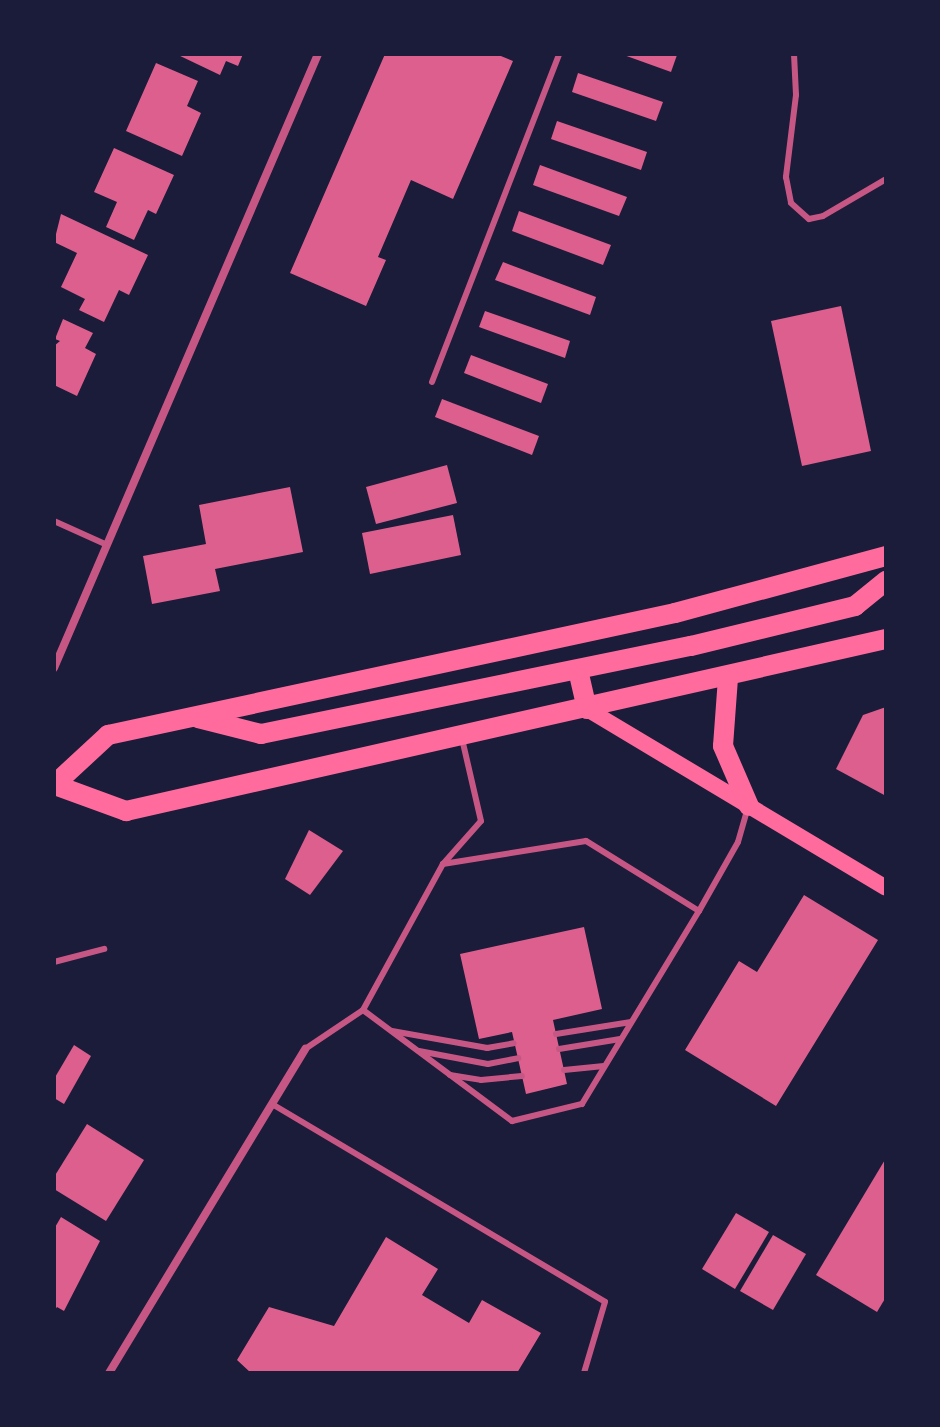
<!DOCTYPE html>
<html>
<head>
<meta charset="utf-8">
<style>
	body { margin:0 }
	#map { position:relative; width:940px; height:1427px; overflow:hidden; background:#1b1b3a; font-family:"Noto Sans",sans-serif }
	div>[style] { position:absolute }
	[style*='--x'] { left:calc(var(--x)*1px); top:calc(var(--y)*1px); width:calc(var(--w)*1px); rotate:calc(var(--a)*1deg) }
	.building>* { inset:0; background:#dd5f8e }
	.service>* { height:6px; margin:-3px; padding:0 3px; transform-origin:3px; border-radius:3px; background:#c65784 }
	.minor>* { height:8px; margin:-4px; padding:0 4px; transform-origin:4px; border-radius:4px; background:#c65784 }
	.secondary>* { height:16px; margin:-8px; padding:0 8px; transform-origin:8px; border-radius:8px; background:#ff6b9d }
	.primary>* { height:20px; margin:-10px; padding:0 10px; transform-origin:10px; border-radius:10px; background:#ff6b9d }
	span { translate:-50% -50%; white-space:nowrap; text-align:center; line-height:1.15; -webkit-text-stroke:7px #1b1b3a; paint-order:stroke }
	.frame { position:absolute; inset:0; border:56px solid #1b1b3a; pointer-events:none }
</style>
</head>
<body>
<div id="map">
	<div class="building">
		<i style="clip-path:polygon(176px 54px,243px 54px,238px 66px,226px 61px,220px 75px)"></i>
		<i style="clip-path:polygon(385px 54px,496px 54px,513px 61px,453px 199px,411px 180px,378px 257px,386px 260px,366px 306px,290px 273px)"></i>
		<i style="clip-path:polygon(621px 54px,675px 54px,677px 55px,671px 72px)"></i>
		<i style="clip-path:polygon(156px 63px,198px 81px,187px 106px,201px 113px,182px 156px,126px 131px)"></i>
		<i style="clip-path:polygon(578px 73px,663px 102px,656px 121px,572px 92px)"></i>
		<i style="clip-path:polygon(557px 121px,647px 152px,641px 170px,551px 139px)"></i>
		<i style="clip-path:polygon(114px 148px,174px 175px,156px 214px,148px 210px,134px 240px,106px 227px,117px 202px,94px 192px)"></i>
		<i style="clip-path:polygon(540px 165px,627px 197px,619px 216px,533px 185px)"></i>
		<i style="clip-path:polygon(519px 211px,611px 245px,603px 265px,512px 231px)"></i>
		<i style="clip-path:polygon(61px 214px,148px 255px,129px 295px,119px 290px,104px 322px,79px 310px,85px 299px,61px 287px,77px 253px,54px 242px)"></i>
		<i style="clip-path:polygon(503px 262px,596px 297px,590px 315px,495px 280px)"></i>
		<i style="clip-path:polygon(841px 306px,871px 451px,802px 466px,771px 321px)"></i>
		<i style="clip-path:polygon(485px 311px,570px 341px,565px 358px,479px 327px)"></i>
		<i style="clip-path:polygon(63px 319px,93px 333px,85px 348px,96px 354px,77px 396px,54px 385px,54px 346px,60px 341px,55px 339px)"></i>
		<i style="clip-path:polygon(471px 355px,548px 384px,541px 403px,464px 373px)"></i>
		<i style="clip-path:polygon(442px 399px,539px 436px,532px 455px,435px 417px)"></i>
		<i style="clip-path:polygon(447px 465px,457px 503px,376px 524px,366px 487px)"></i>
		<i style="clip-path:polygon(290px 487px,303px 552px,215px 569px,220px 591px,152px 604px,143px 556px,206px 544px,199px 505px)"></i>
		<i style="clip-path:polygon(453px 515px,461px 555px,370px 574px,362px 533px)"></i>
		<i style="clip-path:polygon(886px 707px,886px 796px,836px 769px,863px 715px)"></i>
		<i style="clip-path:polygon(309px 830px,343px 851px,310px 895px,285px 879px)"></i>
		<i style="clip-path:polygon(804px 895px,878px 940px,776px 1106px,685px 1050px,739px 961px,757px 972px)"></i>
		<i style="clip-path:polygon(584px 927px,602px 1009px,553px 1020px,567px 1084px,526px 1094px,512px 1032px,479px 1039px,460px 954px)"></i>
		<i style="clip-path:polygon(74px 1045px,91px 1056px,64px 1104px,54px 1098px,54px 1079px)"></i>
		<i style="clip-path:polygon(87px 1124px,144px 1160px,106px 1221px,54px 1189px,54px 1177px)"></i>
		<i style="clip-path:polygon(886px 1158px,886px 1297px,877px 1312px,816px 1275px)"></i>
		<i style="clip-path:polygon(736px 1213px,769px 1232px,735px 1289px,702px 1269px)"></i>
		<i style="clip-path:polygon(61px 1217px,100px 1241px,64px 1311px,57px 1307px,54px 1311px,54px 1229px)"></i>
		<i style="clip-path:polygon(773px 1235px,806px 1254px,773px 1310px,740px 1291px)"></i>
		<i style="clip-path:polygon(386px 1237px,438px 1269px,422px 1295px,469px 1323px,482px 1300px,541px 1333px,517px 1373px,251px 1373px,237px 1360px,269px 1307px,334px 1326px)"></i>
	</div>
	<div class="service">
		<i style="--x:794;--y:54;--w:41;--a:87.2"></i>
		<i style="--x:796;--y:95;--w:83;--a:97"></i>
		<i style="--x:786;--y:177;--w:26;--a:79"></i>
		<i style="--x:791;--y:203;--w:24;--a:42"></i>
		<i style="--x:809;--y:219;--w:14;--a:-12"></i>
		<i style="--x:823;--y:216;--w:73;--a:-30.4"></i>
		<i style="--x:432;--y:382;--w:352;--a:-68.8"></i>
		<i style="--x:54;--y:521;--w:56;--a:24.3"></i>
		<i style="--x:699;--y:911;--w:79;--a:-60.5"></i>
		<i style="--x:738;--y:842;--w:33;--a:-74"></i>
		<i style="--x:54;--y:962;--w:52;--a:-14.6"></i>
		<i style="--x:363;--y:1010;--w:186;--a:36.7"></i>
		<i style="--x:512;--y:1121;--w:72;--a:-13.7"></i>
		<i style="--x:582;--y:1104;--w:226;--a:-58.8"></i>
		<i style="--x:699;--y:911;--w:133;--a:-148.2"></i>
		<i style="--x:586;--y:841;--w:145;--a:170.9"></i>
		<i style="--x:392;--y:1031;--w:97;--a:10.1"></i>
		<i style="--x:487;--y:1048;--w:27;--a:-10"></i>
		<i style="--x:556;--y:1034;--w:76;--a:-9.1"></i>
		<i style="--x:305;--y:1049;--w:70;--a:-33.9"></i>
		<i style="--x:363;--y:1010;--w:166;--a:-61.3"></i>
		<i style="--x:443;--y:864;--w:57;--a:-48.5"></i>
		<i style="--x:481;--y:821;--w:84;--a:-103"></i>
		<i style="--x:559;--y:1049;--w:62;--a:-9.3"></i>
		<i style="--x:419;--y:1051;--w:70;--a:10.7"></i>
		<i style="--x:488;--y:1064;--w:31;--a:-11"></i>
		<i style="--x:564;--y:1070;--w:40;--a:-5.7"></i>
		<i style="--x:450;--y:1075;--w:31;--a:9"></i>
		<i style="--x:481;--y:1080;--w:41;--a:-5.6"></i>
		<i style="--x:272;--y:1104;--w:387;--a:30.7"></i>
		<i style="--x:605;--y:1302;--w:74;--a:106.5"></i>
	</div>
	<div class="minor">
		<i style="--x:54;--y:668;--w:668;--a:-66.73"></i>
		<i style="--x:109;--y:1373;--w:379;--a:-58.8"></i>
	</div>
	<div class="secondary">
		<i style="--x:587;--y:709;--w:348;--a:30.9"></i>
	</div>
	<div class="primary">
		<i style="--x:578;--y:670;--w:40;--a:77"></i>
		<i style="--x:728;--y:678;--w:68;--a:94.2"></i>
		<i style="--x:723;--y:746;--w:65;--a:66.6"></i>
		<i style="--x:198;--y:718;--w:65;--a:14.3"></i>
		<i style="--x:261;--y:734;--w:439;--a:-11.6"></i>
		<i style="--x:691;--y:646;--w:169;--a:-13.7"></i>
		<i style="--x:855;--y:606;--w:40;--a:-39"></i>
		<i style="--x:54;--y:785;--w:74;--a:-42.8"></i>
		<i style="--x:108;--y:735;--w:580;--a:-12.14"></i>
		<i style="--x:675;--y:613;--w:219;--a:-15.1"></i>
		<i style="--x:55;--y:785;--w:76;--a:20.1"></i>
		<i style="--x:126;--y:811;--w:779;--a:-12.75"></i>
	</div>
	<div class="frame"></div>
</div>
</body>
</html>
